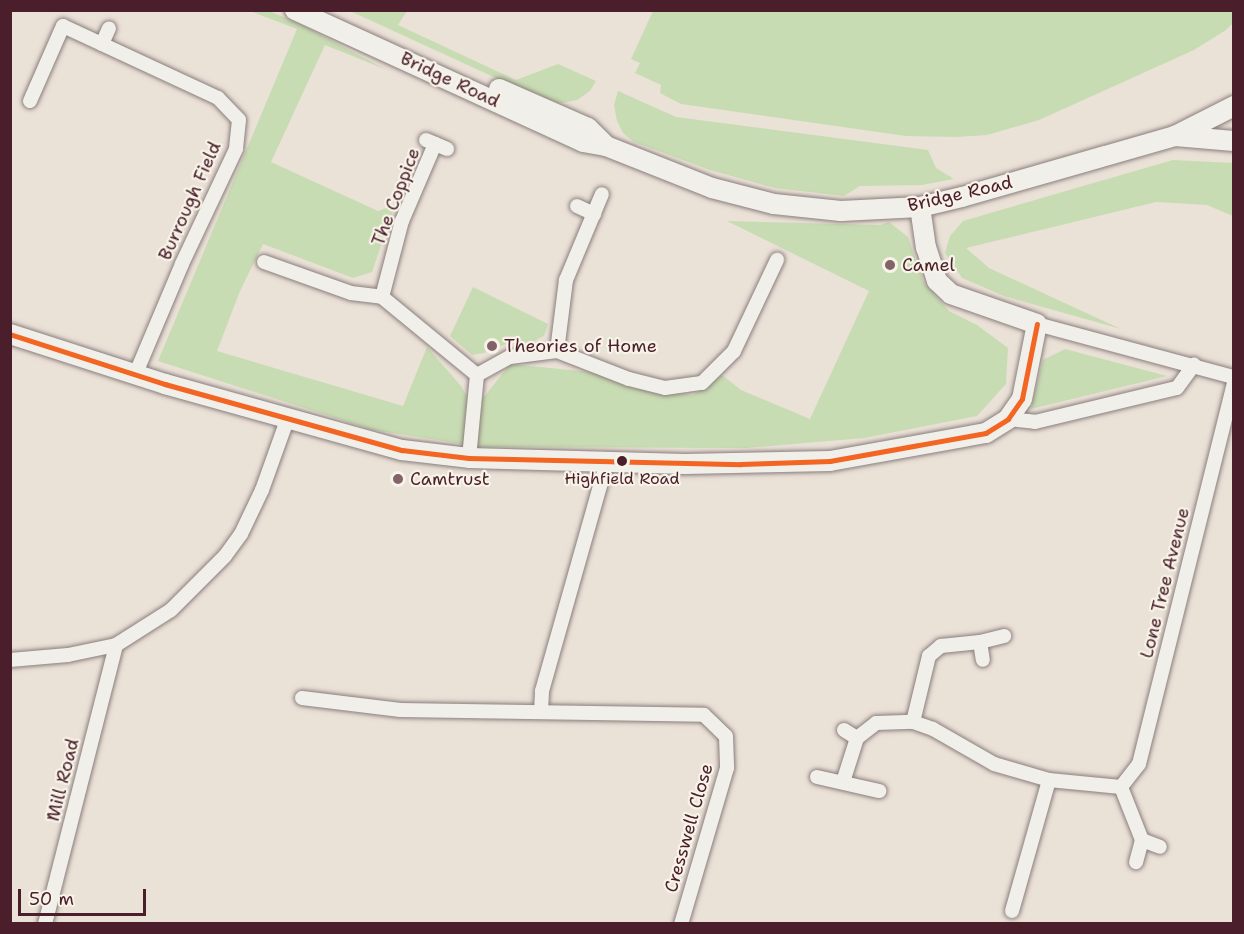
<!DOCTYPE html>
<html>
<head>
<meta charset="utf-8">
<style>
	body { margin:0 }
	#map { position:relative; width:1244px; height:934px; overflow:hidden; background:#eae1d7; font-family:"Shantell Sans",sans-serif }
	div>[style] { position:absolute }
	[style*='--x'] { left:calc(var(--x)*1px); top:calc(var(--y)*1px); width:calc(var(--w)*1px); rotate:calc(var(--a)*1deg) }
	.green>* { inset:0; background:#c8dcb3 }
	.roads { filter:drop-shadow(0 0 2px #8a7e7c) drop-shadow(0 0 2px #8a7e7c) }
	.street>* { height:14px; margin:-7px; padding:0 7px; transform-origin:7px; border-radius:7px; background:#f1efea }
	.secondary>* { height:20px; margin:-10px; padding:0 10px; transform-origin:10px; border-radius:10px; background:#f1efea }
	.bus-1>* { height:4.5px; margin:-2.25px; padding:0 2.25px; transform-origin:2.25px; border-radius:2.25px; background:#f26522 }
	.dots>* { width:16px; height:16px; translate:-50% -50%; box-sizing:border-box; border:3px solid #f7f3e8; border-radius:50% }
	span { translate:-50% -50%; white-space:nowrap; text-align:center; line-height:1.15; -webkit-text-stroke:4.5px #f7f3e8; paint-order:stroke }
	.bus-label { font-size:16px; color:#4a1f2b }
	.street-label { font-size:18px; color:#4a1f2b }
	.poi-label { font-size:18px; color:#4a1f2b }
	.left { translate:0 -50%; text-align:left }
	.frame { position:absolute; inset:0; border:12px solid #4a1f2b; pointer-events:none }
	.scale { position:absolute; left:18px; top:889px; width:128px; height:27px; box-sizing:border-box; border:3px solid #4a1f2b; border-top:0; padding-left:8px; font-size:18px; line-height:21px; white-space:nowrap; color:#4a1f2b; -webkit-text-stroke:4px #f7f3e8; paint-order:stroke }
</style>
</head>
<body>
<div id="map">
	<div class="green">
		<i style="clip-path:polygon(250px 11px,269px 11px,300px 24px,387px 70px,325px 45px,271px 162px,378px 211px,395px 205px,372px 272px,353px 278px,263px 244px,240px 291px,217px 351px,403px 406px,427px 347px,461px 386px,471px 403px,469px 423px,463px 444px,373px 430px,158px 361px,297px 29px)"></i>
		<i style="clip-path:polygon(350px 11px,407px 11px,398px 25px,516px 80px,558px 64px,596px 81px,590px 91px,577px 100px,562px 103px,546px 101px)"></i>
		<i style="clip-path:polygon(653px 11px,1233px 10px,1234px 22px,1226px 30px,1194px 50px,1039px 120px,987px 135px,956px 137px,906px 136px,681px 104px,660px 93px,661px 85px,635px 73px,640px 63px,631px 59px)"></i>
		<i style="clip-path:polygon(618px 91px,676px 117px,928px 150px,936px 168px,954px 179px,922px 185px,860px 186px,844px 196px,775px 188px,710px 170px,634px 142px,623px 133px,617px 121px,614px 105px)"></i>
		<i style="clip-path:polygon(1173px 160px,1233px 163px,1233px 216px,1207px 205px,1156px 202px,966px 248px,989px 268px,1121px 329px,1004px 296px,962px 278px,945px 253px,950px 236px,963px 221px)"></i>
		<i style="clip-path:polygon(727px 221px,880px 225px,889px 222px,908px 237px,923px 281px,949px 311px,977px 325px,1008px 348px,1006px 384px,977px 416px,864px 438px,746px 448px,478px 447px,480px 402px,510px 364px,600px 373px,652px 390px,693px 395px,722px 375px,741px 390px,810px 419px,869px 291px)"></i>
		<i style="clip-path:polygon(473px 287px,548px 324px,544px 336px,532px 342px,506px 344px,484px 353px,472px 355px,450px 336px)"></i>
		<i style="clip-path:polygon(1065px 349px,1167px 376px,1031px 409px,1043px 360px)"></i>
	</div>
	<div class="roads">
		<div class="street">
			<i style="--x:102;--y:44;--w:17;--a:-66"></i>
			<i style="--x:30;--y:101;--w:82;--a:-66.3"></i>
			<i style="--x:63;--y:26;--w:171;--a:24.9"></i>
			<i style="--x:218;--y:98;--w:30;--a:46"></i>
			<i style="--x:239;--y:120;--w:29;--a:96"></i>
			<i style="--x:236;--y:149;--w:127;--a:115.2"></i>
			<i style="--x:182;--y:264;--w:121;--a:112.9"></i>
			<i style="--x:426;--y:140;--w:23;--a:23"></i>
			<i style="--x:577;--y:206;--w:19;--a:25"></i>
			<i style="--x:264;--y:262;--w:92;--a:19.6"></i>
			<i style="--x:351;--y:293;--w:31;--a:7"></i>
			<i style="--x:382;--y:297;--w:123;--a:39.4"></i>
			<i style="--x:477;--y:375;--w:38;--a:-29"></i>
			<i style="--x:510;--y:357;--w:47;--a:-7.3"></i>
			<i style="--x:557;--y:351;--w:77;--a:21.3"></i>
			<i style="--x:629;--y:379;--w:37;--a:14"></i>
			<i style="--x:665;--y:388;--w:37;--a:-8"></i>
			<i style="--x:702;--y:383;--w:45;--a:-45"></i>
			<i style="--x:734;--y:351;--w:101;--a:-64.7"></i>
			<i style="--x:382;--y:297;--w:79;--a:-75.3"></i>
			<i style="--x:402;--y:221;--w:84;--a:-66.8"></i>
			<i style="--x:1037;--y:324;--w:204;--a:15.1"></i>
			<i style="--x:557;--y:351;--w:72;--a:-82.8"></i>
			<i style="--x:566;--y:280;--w:93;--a:-67.3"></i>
			<i style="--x:1008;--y:419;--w:27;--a:6"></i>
			<i style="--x:1035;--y:422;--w:146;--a:-13.5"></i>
			<i style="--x:1177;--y:388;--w:29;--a:-54"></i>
			<i style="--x:469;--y:458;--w:83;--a:-84.5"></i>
			<i style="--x:980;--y:642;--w:18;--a:81"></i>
			<i style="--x:10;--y:660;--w:58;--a:-4.9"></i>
			<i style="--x:68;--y:655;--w:49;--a:-11.8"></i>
			<i style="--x:116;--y:645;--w:65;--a:-32.5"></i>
			<i style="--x:171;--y:610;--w:76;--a:-45"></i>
			<i style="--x:225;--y:556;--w:27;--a:-54"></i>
			<i style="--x:241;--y:534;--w:49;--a:-64.5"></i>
			<i style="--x:262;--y:490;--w:74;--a:-70.3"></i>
			<i style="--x:302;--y:698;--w:99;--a:7"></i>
			<i style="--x:400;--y:710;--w:304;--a:0.9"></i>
			<i style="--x:704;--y:715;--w:30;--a:44"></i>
			<i style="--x:726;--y:736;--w:32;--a:88"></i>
			<i style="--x:727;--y:768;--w:163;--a:106.4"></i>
			<i style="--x:541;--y:711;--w:20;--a:-87"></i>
			<i style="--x:542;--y:691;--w:238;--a:-74.2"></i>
			<i style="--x:913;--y:722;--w:68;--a:-76.4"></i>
			<i style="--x:929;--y:656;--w:16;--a:-40"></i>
			<i style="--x:941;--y:646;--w:39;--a:-6"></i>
			<i style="--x:980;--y:642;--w:25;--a:-14"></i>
			<i style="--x:844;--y:730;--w:15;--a:32"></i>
			<i style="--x:817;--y:777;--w:64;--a:12.7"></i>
			<i style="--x:843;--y:782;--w:46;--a:-72.3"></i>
			<i style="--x:857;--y:738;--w:24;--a:-38"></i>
			<i style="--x:876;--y:723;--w:37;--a:-2"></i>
			<i style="--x:913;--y:722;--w:21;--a:19"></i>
			<i style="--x:933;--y:729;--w:70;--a:29.8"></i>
			<i style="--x:994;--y:764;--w:57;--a:16.2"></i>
			<i style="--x:1049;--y:780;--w:72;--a:5.6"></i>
			<i style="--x:1121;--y:787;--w:57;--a:68.4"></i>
			<i style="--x:1142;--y:840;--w:23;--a:105"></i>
			<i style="--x:1121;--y:787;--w:29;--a:-52"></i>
			<i style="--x:1139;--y:764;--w:394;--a:-76"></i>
			<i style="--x:1142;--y:840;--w:19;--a:21"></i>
			<i style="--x:1012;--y:911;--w:136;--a:-74.2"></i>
			<i style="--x:45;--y:924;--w:288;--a:-75.7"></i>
		</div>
		<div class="secondary">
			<i style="--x:295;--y:10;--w:317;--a:24.6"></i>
			<i style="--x:583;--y:142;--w:23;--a:10"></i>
			<i style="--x:606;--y:146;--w:114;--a:21.6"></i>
			<i style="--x:712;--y:188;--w:64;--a:14.5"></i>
			<i style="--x:774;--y:204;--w:67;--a:6"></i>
			<i style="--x:841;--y:211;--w:79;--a:-2.9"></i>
			<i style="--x:920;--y:207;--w:43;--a:-13.4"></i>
			<i style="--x:962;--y:197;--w:222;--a:-16"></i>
			<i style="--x:1175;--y:136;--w:66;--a:-27"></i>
			<i style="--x:499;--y:89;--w:97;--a:23.7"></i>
			<i style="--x:588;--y:128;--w:25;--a:45"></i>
			<i style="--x:1175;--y:136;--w:59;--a:4.8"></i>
			<i style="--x:10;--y:334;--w:163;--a:17.9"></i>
			<i style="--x:165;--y:384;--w:246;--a:15.6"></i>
			<i style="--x:402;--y:450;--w:67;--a:6.8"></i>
			<i style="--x:469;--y:458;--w:216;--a:1.6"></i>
			<i style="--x:685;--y:464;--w:145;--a:-1.2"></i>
			<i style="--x:830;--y:461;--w:158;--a:-10.2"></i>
			<i style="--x:986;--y:433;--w:26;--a:-32"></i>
			<i style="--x:1008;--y:419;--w:24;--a:-55"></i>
			<i style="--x:1022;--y:399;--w:76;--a:-78.7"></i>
			<i style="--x:1037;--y:324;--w:91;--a:-160.8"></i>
			<i style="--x:951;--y:294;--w:19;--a:-137"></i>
			<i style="--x:937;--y:281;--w:35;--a:-108"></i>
			<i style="--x:926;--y:248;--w:41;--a:-98.3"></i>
		</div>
	</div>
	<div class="bus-1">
		<i style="--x:10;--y:334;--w:163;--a:17.9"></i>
		<i style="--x:165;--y:384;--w:246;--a:15.6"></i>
		<i style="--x:402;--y:450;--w:67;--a:6.8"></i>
		<i style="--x:469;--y:458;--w:272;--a:1.3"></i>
		<i style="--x:741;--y:464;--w:89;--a:-1.9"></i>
		<i style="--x:830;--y:461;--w:158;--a:-10.2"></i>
		<i style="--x:986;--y:433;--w:26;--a:-32"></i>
		<i style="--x:1008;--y:419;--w:24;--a:-55"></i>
		<i style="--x:1022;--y:399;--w:76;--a:-78.7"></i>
	</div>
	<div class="dots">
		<i style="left:890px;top:265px;background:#826367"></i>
		<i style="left:492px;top:346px;background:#826367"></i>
		<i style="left:622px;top:461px;background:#4a1f2b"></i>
		<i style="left:398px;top:479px;background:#826367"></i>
	</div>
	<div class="bus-label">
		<span style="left:622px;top:479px">Highfield Road</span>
	</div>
	<div class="street-label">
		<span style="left:450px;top:80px;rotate:25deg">Bridge Road</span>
		<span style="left:960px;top:194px;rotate:-13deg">Bridge Road</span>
		<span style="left:396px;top:197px;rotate:-69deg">The Coppice</span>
		<span style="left:190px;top:201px;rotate:-66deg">Burrough Field</span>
		<span style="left:1165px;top:583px;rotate:-76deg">Lone Tree Avenue</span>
		<span style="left:63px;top:780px;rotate:-76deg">Mill Road</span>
		<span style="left:689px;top:828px;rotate:-74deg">Cresswell Close</span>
	</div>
	<div class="poi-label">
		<span class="left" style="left:902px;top:265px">Camel</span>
		<span class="left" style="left:504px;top:346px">Theories of Home</span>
		<span class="left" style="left:410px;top:479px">Camtrust</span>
	</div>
	<div class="frame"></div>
	<div class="scale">50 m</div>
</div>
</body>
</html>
